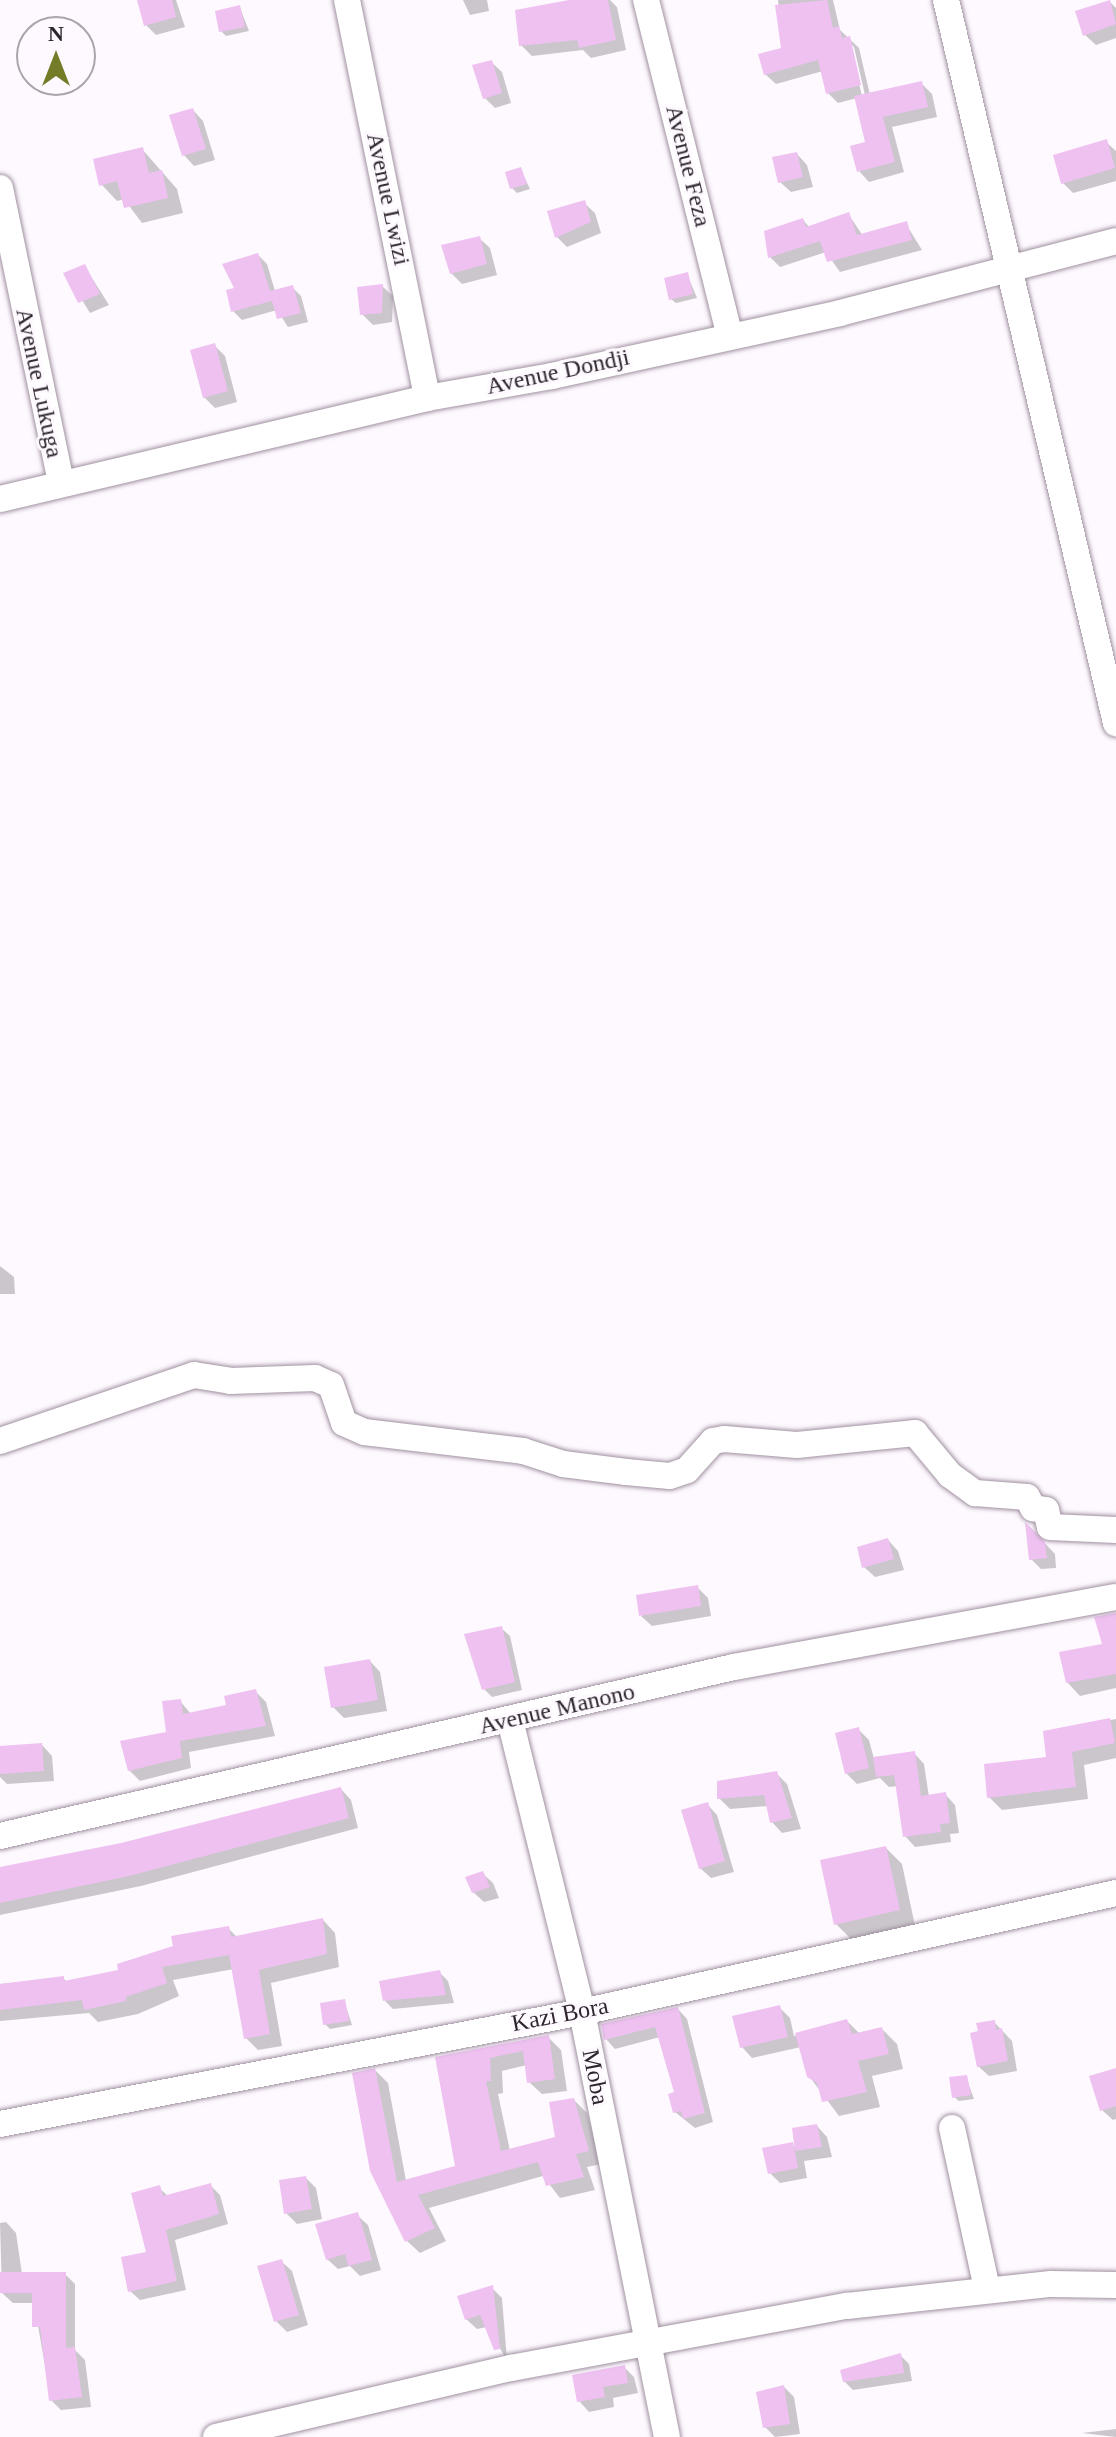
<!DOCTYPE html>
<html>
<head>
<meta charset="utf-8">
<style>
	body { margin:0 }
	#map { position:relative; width:1116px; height:2437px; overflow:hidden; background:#fef8ff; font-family:"Times New Roman",serif }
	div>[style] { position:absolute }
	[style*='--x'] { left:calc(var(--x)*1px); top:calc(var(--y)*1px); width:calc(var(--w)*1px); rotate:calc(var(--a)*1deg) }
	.shadow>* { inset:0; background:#0003 }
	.building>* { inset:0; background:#eec1f1 }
	.roads { filter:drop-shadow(0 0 2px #9f91a0) drop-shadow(0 0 2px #9f91a0) }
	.minor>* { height:26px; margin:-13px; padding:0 13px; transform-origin:13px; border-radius:13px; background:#fff }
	span { translate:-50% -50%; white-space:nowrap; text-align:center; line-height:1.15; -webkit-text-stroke:6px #fef8ff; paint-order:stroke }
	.street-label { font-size:24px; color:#2d272d }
	.north { position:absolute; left:16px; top:16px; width:80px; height:80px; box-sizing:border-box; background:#fef8ff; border:2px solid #aaa4ab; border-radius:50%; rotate:0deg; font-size:22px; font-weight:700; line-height:32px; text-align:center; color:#2d272d }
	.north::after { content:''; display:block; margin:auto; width:28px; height:36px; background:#747c27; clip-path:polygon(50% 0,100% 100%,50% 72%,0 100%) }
</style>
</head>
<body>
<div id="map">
	<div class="shadow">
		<i style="clip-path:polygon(139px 0,176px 0,185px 27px,156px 35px,145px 24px)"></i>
		<i style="clip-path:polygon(463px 0,487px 0,489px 11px,470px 15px)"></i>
		<i style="clip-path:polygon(584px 0,610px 0,617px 7px,626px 50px,591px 58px,583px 50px,532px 56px,521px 45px)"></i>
		<i style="clip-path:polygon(evenodd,778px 0,833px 0,840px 30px,859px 48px,870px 95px,921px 83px,932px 94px,937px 117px,892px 127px,904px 172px,869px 182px,859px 171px,867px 143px,857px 98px,838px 103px,828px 93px,823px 71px,776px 84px,765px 74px,783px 49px,778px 0,849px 42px,854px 47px,865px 95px,862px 96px,849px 42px)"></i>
		<i style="clip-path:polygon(1109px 1px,1116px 8px,1116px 38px,1096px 45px,1085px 35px)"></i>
		<i style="clip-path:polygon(240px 8px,249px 31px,226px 36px,221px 31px)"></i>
		<i style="clip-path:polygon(491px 62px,502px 72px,511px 103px,495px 108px,485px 98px)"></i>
		<i style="clip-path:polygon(193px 110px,203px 121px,215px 160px,194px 166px,184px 155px)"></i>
		<i style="clip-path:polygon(1106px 142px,1116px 151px,1116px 181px,1073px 193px,1063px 183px)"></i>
		<i style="clip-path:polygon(142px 149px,177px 189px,183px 213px,142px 223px,124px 199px,117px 201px,101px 184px)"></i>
		<i style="clip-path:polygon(797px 154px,807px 165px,813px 187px,791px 192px,780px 182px)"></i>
		<i style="clip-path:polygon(521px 170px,530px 189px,517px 193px,512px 188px)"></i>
		<i style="clip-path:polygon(584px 203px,595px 213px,601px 233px,567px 247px,557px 237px)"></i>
		<i style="clip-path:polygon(849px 215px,863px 236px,906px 224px,922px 250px,840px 272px,826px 252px,780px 267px,770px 257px,803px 220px,810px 228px)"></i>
		<i style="clip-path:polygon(479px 238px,490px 248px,497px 275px,462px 284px,451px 273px)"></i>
		<i style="clip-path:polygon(258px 255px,267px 264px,275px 291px,292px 287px,301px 296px,308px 322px,288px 327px,277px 310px,242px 320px,233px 311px,237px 289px)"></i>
		<i style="clip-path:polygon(85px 267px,109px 305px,90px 313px,66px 274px)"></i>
		<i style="clip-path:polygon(687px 274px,697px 298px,676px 303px,671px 299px)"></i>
		<i style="clip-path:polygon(382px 286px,393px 296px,392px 322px,373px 325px,362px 314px)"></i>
		<i style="clip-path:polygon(214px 345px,225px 356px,237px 402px,215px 408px,204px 397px)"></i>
		<i style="clip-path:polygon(0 1266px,14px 1277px,15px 1294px,0 1294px)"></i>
		<i style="clip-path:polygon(1028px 1525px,1055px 1554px,1056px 1568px,1041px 1569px,1031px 1559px)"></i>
		<i style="clip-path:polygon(888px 1540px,898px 1551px,904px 1570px,875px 1577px,864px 1567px)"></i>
		<i style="clip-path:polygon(697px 1587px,708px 1598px,711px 1616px,652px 1626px,641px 1616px)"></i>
		<i style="clip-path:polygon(1116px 1615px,1116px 1688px,1080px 1696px,1067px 1682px,1105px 1645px)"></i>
		<i style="clip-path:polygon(501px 1628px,510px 1636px,522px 1690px,492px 1697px,484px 1689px)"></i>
		<i style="clip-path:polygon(370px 1661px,380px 1672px,387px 1711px,344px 1718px,333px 1707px)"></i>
		<i style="clip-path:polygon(255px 1691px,266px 1702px,275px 1736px,189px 1752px,191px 1768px,140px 1781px,129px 1770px,168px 1734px,180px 1701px,191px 1714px,228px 1706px)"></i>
		<i style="clip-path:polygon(1116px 1719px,1116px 1758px,1084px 1765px,1088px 1799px,1002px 1810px,989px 1797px,1048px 1759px,1045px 1732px)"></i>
		<i style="clip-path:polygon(858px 1729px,869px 1740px,874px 1759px,914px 1753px,924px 1764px,929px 1797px,945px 1794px,955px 1805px,959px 1833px,950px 1834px,951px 1842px,915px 1847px,905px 1836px,898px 1786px,889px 1787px,880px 1778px,857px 1784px,846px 1773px)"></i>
		<i style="clip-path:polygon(42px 1745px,52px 1756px,54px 1781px,7px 1784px,0 1777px,0 1748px)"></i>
		<i style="clip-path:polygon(776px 1773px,787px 1784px,801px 1829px,782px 1833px,772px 1822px,768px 1806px,730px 1809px,719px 1798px)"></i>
		<i style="clip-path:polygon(341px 1789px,351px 1800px,358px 1828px,141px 1886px,0 1915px,0 1869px,122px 1845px)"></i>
		<i style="clip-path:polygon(707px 1804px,717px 1815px,734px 1872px,711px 1878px,700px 1868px)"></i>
		<i style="clip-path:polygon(886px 1848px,902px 1864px,915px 1926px,852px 1940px,836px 1924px)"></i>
		<i style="clip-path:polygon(482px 1873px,493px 1883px,499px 1898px,484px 1902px,473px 1892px)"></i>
		<i style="clip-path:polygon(323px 1920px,335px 1933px,339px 1967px,271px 1983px,282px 2046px,258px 2050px,246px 2038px,234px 1969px,173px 1980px,179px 1996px,138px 2014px,98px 2022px,89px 2013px,0 2021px,0 1984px,63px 1978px,67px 1982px,121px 1971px,228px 1928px,238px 1938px)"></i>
		<i style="clip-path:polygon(439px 1972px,448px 1981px,454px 2003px,393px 2009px,385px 2001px)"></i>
		<i style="clip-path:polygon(344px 2001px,352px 2025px,330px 2029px,325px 2024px)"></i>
		<i style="clip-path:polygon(779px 2007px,790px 2018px,794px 2036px,847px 2021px,860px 2034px,882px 2029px,897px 2044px,903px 2069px,872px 2076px,880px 2107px,839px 2116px,809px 2076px,801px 2047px,752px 2058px,742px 2047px)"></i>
		<i style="clip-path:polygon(678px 2009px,687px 2019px,713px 2122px,695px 2128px,675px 2112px,676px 2094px,660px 2037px,615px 2049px,606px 2039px)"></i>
		<i style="clip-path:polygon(994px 2022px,1012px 2041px,1017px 2071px,989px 2076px,978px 2066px)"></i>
		<i style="clip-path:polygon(548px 2037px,561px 2050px,567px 2091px,542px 2094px,529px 2082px,527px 2065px,502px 2071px,503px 2093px,498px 2094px,510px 2151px,558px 2139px,574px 2100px,587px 2113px,601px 2164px,587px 2167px,595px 2190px,560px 2198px,543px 2176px,429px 2208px,446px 2241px,420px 2253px,407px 2241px,375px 2070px,388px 2083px,406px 2181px,458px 2167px,437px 2058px)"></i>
		<i style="clip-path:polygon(1116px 2071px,1116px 2119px,1113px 2120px,1102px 2110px)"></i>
		<i style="clip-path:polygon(966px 2077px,974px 2099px,959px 2101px,954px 2097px)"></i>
		<i style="clip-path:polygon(817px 2126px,827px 2137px,832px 2157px,804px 2161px,807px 2178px,780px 2183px,770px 2173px,792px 2144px,796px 2148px)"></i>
		<i style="clip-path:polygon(306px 2178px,316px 2188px,322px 2219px,297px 2224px,286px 2213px)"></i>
		<i style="clip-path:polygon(210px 2185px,220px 2195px,228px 2224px,175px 2240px,186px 2290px,140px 2300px,130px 2291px,149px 2253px,159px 2188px,168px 2196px)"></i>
		<i style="clip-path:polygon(357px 2215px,368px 2225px,381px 2270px,360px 2276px,350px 2266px,338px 2269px,327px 2259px)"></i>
		<i style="clip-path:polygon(6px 2222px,16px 2233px,22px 2274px,65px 2274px,75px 2284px,75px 2350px,85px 2360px,91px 2407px,61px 2410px,51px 2400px,34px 2303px,13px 2303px,2px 2293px,0 2223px)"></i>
		<i style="clip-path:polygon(281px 2261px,292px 2271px,308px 2325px,287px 2332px,276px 2321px)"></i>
		<i style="clip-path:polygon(492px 2288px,502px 2298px,507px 2360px,487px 2327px,477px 2329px,466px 2319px)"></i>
		<i style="clip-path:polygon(901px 2356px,909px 2364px,912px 2381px,853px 2390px,844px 2381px)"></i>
		<i style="clip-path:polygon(624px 2367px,634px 2377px,638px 2393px,613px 2398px,614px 2407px,589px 2412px,579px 2401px)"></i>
		<i style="clip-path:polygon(784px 2387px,794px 2397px,800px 2434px,775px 2437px,765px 2427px)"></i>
		<i style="clip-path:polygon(1116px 2429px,1116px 2437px,1082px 2433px)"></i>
	</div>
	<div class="building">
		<i style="clip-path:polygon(137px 0,172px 0,176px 17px,144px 26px)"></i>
		<i style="clip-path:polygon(569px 0,608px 0,616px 40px,579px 48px,577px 40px,519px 46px,515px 10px)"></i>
		<i style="clip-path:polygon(827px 0,833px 28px,839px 26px,842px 38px,850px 36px,861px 85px,826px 94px,818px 60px,764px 75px,758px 54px,781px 48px,775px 5px)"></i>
		<i style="clip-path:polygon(1110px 0,1116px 24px,1083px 36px,1075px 11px)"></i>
		<i style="clip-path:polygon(240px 5px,245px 27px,219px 32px,215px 11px)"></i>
		<i style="clip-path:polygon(492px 60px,502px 93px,483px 99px,472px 65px)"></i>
		<i style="clip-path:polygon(922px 81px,928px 107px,883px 117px,895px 162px,857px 172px,850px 146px,865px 142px,854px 96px)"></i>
		<i style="clip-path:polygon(193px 108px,206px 149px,182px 156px,169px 115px)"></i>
		<i style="clip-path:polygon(1107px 139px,1115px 168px,1061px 184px,1053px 155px)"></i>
		<i style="clip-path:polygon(143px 147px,149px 173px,162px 170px,168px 198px,124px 208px,117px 181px,99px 186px,93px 159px)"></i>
		<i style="clip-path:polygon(797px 152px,803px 177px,778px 183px,772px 157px)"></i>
		<i style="clip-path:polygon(521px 167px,527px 184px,510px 189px,505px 172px)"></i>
		<i style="clip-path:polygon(585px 200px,591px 222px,555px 238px,547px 211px)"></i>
		<i style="clip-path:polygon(849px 212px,857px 235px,907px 221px,912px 240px,827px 262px,820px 241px,768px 258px,764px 231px,803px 218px,806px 227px)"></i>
		<i style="clip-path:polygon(480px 236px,487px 264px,450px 274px,441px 245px)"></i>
		<i style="clip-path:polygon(258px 253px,270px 291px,293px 285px,301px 313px,277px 319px,272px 301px,231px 312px,226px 290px,234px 288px,222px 264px)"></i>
		<i style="clip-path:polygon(85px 264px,100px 294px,78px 303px,63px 273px)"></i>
		<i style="clip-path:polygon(688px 272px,693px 294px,669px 300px,664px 278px)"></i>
		<i style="clip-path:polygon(383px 284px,382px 313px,360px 315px,357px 287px)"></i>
		<i style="clip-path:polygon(215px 343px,228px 391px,203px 398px,190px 350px)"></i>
		<i style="clip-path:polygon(1025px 1522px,1045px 1542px,1047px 1558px,1029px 1560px)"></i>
		<i style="clip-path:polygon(888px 1538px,894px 1559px,862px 1568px,857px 1547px)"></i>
		<i style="clip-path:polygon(698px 1585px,701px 1606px,639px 1616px,636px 1595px)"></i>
		<i style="clip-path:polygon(1116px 1613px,1116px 1674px,1066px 1683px,1059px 1652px,1102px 1644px,1094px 1617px)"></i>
		<i style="clip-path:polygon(502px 1626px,515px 1682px,482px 1690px,464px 1634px)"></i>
		<i style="clip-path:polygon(370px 1659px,378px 1700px,331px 1708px,324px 1667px)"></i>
		<i style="clip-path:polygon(256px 1689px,266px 1726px,180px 1741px,182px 1758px,128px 1771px,120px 1741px,166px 1732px,162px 1701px,181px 1699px,183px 1714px,226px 1705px,224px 1696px)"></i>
		<i style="clip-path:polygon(1110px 1718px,1115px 1743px,1072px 1752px,1076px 1787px,987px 1798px,984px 1764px,1046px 1757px,1043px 1731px)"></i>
		<i style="clip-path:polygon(859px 1727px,869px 1768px,845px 1774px,835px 1733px)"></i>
		<i style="clip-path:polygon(42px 1743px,44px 1771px,0 1774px,0 1746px)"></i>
		<i style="clip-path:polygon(915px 1751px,921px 1796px,946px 1792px,950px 1823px,940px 1824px,941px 1832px,903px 1837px,894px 1775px,876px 1777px,873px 1757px)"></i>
		<i style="clip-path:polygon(777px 1771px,792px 1818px,770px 1823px,764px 1795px,717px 1799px,717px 1781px)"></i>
		<i style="clip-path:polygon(341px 1787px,349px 1818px,129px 1876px,0 1903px,0 1867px,121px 1843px)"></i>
		<i style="clip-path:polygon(708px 1802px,725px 1861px,699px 1869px,681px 1810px)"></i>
		<i style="clip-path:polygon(886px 1846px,900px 1910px,834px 1925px,820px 1860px)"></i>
		<i style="clip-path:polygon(483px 1871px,490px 1887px,472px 1893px,465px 1877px)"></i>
		<i style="clip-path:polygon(323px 1918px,327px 1954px,259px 1970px,270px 2034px,244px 2039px,229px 1955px,162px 1967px,167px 1983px,126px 1997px,126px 2001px,84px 2010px,82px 2000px,0 2010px,0 1984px,64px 1976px,64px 1981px,118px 1970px,117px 1964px,173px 1946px,171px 1936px,229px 1926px,231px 1937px)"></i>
		<i style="clip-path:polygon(440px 1970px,446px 1995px,383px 2001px,379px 1981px)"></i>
		<i style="clip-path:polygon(345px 1999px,349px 2021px,323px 2025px,320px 2003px)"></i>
		<i style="clip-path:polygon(780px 2005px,788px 2037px,740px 2048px,732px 2016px)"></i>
		<i style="clip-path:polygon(678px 2007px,705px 2113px,683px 2119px,681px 2111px,673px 2113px,668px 2094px,674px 2092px,655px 2027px,604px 2040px,601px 2024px)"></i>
		<i style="clip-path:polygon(847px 2019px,852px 2034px,882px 2027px,889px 2054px,858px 2061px,867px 2092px,822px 2102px,817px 2083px,807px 2077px,795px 2033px)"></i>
		<i style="clip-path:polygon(995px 2020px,996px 2030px,1002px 2028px,1008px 2061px,977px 2067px,970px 2033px,978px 2031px,976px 2023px)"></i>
		<i style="clip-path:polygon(549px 2035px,555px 2079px,527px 2083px,523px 2051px,490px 2058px,491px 2081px,486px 2081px,501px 2151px,555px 2137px,549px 2102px,574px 2098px,589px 2151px,576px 2154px,584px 2177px,546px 2186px,538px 2162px,418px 2195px,435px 2228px,405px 2242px,370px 2171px,352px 2073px,375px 2068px,397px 2182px,455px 2166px,435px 2057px)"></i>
		<i style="clip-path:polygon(1116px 2068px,1116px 2106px,1100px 2111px,1089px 2076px)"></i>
		<i style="clip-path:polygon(967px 2075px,971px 2095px,952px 2098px,949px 2077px)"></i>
		<i style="clip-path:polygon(817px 2124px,822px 2147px,795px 2151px,792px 2128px)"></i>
		<i style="clip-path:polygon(793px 2142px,798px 2168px,768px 2174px,762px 2148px)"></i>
		<i style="clip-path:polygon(306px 2176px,312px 2209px,284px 2214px,279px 2180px)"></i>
		<i style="clip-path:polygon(211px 2183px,219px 2214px,166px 2230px,177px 2281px,128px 2292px,121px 2257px,146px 2252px,131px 2193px,160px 2185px,163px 2196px)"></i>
		<i style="clip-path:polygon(358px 2212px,372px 2260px,348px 2266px,345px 2254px,326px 2260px,315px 2224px)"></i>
		<i style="clip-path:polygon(282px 2259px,299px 2315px,274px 2322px,257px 2266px)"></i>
		<i style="clip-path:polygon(0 2272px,66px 2272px,66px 2348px,75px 2347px,82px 2397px,49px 2401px,40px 2327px,32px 2327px,32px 2293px,0 2293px)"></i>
		<i style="clip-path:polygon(493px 2285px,500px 2349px,494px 2350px,480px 2315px,465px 2320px,457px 2296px)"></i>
		<i style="clip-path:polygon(901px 2353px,904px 2373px,843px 2382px,840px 2370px)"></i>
		<i style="clip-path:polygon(625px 2365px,628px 2383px,603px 2387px,605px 2397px,577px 2402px,572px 2375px)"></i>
		<i style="clip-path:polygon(784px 2385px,790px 2424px,763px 2428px,756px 2392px)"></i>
	</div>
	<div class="roads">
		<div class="minor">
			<i style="--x:347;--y:0;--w:406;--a:78.6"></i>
			<i style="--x:646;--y:0;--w:343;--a:76"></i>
			<i style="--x:946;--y:0;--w:743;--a:76.77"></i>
			<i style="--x:0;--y:188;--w:301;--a:78.3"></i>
			<i style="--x:0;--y:499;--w:439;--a:-13.3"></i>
			<i style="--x:427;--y:398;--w:127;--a:-10"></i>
			<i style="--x:552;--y:376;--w:295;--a:-12.3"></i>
			<i style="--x:840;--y:313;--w:285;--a:-14.6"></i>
			<i style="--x:0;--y:1441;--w:205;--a:-18.8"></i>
			<i style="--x:194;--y:1375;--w:36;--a:9"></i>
			<i style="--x:230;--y:1381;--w:85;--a:-2"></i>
			<i style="--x:315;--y:1378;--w:17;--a:24"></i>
			<i style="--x:331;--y:1385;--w:40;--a:71.1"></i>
			<i style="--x:344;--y:1423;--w:22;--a:24"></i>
			<i style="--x:364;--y:1432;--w:160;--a:6.8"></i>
			<i style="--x:523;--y:1451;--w:42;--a:18"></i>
			<i style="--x:563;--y:1464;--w:64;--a:7.2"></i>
			<i style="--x:626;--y:1472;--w:44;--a:5.2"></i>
			<i style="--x:670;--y:1476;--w:18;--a:-19"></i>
			<i style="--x:687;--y:1470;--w:39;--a:-48"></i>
			<i style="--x:713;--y:1441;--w:11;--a:-10"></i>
			<i style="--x:724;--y:1439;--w:73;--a:4.7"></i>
			<i style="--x:797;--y:1445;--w:119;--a:-5.8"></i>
			<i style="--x:915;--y:1433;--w:55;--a:50.2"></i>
			<i style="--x:950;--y:1475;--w:31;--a:36"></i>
			<i style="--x:975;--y:1493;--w:52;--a:4.4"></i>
			<i style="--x:1027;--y:1497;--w:13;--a:61"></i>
			<i style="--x:1033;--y:1508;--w:13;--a:9"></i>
			<i style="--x:1046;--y:1510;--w:17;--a:77"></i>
			<i style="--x:1050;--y:1527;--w:66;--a:2.6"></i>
			<i style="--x:510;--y:1720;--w:301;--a:76.1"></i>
			<i style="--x:582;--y:2012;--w:433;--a:78.7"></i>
			<i style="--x:0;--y:1836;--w:753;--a:-12.97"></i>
			<i style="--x:734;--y:1667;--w:388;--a:-10.4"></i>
			<i style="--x:0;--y:2124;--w:593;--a:-10.89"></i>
			<i style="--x:582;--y:2012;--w:547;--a:-12.56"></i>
			<i style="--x:952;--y:2128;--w:165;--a:77.7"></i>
			<i style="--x:216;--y:2437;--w:303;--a:-13.2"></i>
			<i style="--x:511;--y:2368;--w:342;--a:-10.5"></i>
			<i style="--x:847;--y:2306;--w:205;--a:-6.2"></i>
			<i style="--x:1051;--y:2284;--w:65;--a:0.9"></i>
		</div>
	</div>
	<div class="street-label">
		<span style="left:688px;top:166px;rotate:76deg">Avenue Feza</span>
		<span style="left:388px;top:199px;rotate:78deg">Avenue Lwizi</span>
		<span style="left:558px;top:372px;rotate:-12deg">Avenue Dondji</span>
		<span style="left:39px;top:383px;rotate:78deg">Avenue Lukuga</span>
		<span style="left:557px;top:1709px;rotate:-13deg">Avenue Manono</span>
		<span style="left:560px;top:2015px;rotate:-11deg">Kazi Bora</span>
		<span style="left:595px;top:2077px;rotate:79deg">Moba</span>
	</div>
	<div class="north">N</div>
</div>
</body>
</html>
